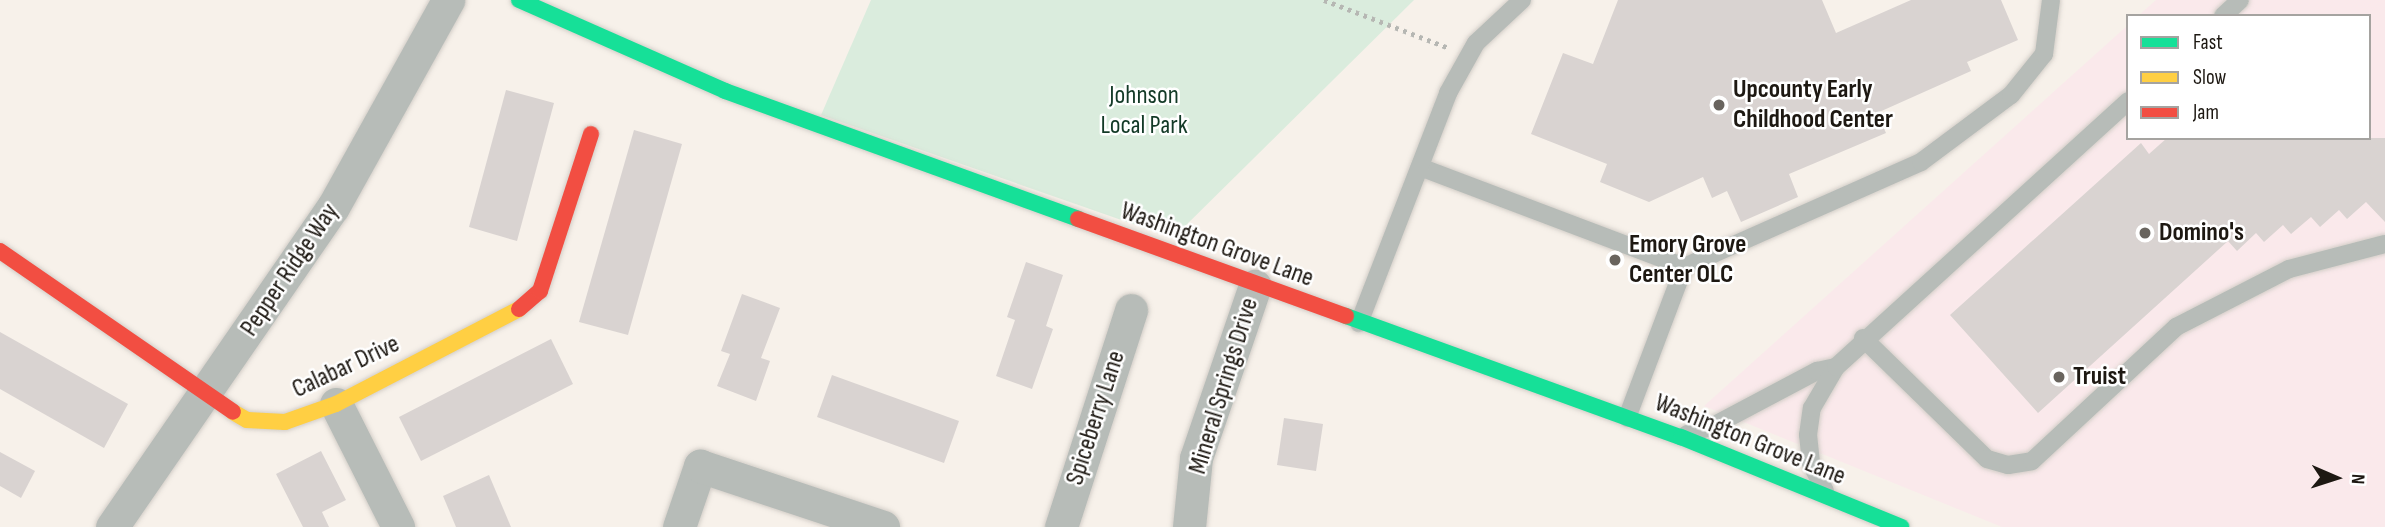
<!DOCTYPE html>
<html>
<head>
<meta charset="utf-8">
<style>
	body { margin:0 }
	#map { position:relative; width:2385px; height:527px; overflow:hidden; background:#f7f1ea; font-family:"Sofia Sans Condensed",sans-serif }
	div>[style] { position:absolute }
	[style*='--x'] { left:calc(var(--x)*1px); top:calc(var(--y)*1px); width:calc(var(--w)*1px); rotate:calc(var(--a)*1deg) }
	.commercial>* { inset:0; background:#fae9eb }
	.green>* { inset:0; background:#daecdd }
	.building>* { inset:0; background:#d9d3d1 }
	.path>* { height:4.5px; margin-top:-2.25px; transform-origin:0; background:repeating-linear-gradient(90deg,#b6b7b3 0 3.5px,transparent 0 8.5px) }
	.roads { filter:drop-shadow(0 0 2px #d3cec8) drop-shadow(0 0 2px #d3cec8) }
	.lane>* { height:18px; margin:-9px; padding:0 9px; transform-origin:9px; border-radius:9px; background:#b7bcb8 }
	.street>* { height:33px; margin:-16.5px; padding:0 16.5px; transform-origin:16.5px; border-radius:16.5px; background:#b7bcb8 }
	.fast>* { height:16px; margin:-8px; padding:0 8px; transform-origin:8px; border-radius:8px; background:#16e098 }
	.slow>* { height:16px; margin:-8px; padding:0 8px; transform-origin:8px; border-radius:8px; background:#ffcf43 }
	.jam>* { height:16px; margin:-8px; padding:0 8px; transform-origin:8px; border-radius:8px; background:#f24e42 }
	.dots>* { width:19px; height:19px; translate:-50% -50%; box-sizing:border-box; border:4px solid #fff; border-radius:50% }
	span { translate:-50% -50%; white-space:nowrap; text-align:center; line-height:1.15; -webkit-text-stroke:5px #fff; paint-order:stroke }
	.poi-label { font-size:26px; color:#1d1812; font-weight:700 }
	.left { translate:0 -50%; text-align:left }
	.park-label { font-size:26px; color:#133a27 }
	.street-label { font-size:26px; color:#1d1812 }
	.legend { position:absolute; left:2126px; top:14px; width:245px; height:126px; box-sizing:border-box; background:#fff; border:2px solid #a5a3a0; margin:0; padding:9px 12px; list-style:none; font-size:21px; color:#1d1812 }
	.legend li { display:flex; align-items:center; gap:14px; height:35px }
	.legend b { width:35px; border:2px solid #a5a3a0 }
	.north { position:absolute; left:2301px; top:443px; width:70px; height:70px; -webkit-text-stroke:5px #fff; paint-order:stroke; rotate:93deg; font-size:19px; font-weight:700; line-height:28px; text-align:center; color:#1d1812 }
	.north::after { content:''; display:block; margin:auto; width:24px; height:32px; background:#1d1812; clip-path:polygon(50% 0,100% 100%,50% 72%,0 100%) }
</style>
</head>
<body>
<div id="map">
	<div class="commercial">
		<i style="clip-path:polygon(2156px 0,2385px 0,2385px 527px,2002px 527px,1704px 406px,2128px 25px,2128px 138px,2369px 138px,2369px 16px,2138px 16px)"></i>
	</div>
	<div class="green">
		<i style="clip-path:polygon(871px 0,1414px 0,1173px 238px,821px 115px)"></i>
	</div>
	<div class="building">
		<i style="clip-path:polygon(1618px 0,1822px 0,1836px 33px,1911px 0,2001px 0,2018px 40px,1967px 62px,1971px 71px,1877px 113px,1886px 133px,1789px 174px,1798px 197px,1741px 222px,1727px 191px,1712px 198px,1703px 177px,1649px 202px,1600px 182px,1607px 164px,1531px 134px,1563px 53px,1593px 64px)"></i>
		<i style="clip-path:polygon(506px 90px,554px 103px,517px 241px,469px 227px)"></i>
		<i style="clip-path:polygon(634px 130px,682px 144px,628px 335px,579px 322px)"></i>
		<i style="clip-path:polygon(2167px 138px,2385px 138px,2385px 222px,2366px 202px,2347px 219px,2339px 210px,2320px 227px,2311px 217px,2291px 234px,2283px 225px,2264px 242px,2256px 233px,2237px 251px,2228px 241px,2038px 413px,1950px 315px,2141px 143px,2149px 154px)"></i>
		<i style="clip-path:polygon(1026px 262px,1063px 275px,1046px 326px,1053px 329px,1032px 389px,996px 376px,1015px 320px,1007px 317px)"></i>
		<i style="clip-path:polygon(742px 294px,780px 308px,761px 358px,770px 361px,756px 401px,717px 386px,730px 354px,721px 351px)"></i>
		<i style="clip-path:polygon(0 332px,128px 404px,104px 448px,0 389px)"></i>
		<i style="clip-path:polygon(551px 339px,573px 384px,421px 461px,399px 417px)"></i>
		<i style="clip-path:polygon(832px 375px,959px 421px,944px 463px,817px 417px)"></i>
		<i style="clip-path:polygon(1284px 418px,1323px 424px,1316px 471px,1277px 465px)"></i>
		<i style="clip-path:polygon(321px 451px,346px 500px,322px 512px,329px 527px,303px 527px,276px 474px)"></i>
		<i style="clip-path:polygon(0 452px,35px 471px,21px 498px,0 486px)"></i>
		<i style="clip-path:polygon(489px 475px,511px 527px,456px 527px,443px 496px)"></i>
	</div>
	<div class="path">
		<i style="--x:1324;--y:0;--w:134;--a:21"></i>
	</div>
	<div class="roads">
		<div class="lane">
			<i style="--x:2223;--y:16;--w:23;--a:-43"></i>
			<i style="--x:1420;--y:167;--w:282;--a:20.7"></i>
			<i style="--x:1684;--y:267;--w:161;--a:110.7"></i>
			<i style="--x:1684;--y:267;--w:259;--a:-23.9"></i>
			<i style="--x:1921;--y:162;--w:112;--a:-36.7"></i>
			<i style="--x:2011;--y:95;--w:53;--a:-51.2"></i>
			<i style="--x:2044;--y:54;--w:54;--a:-82.6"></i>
			<i style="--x:1359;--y:323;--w:247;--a:-68.8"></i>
			<i style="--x:1448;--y:93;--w:57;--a:-60.8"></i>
			<i style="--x:1476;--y:43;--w:63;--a:-43.1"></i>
			<i style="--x:1863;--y:338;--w:173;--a:44.3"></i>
			<i style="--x:1987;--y:459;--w:22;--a:16"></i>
			<i style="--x:2008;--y:465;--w:24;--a:-9"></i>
			<i style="--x:2032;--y:461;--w:197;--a:-42.9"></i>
			<i style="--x:2176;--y:327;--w:127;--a:-27.2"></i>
			<i style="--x:2289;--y:269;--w:99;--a:-14.6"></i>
			<i style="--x:1687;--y:434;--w:27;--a:-17"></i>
			<i style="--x:1713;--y:426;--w:118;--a:-27.9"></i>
			<i style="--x:1817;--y:371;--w:19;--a:-12"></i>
			<i style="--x:1825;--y:491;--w:31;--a:-117"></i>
			<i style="--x:1811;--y:463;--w:28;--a:-96"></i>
			<i style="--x:1808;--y:435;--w:27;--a:-82"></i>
			<i style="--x:1812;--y:408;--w:48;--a:-59.7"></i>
			<i style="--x:1836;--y:367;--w:395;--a:-42.3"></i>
		</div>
		<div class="street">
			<i style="--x:336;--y:404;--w:138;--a:63.2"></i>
			<i style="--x:112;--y:527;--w:389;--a:-55.4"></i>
			<i style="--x:333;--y:207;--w:237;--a:-60.9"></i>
			<i style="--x:679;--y:527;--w:65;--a:-71"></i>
			<i style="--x:700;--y:466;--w:193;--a:18.4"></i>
			<i style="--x:1061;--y:527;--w:228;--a:-72.1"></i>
			<i style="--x:1189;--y:527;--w:69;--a:-84.2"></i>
			<i style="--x:1196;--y:458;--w:182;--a:-71.1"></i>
		</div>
		<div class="fast">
			<i style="--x:519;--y:0;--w:225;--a:23.8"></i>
			<i style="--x:725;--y:91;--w:375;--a:19.9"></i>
			<i style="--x:1346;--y:316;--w:356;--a:19.9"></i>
			<i style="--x:1681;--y:437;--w:238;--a:22.2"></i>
		</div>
		<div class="slow">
			<i style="--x:233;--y:412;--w:16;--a:30"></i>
			<i style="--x:247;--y:420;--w:38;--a:3"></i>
			<i style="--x:285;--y:422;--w:54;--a:-19.4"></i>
			<i style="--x:336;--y:404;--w:206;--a:-27.4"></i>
		</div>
		<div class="jam">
			<i style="--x:1078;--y:219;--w:285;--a:19.9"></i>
			<i style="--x:0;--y:251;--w:283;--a:34.6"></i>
			<i style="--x:519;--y:309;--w:28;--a:-41"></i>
			<i style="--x:540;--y:291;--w:165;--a:-72"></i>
		</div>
	</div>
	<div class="dots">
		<i style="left:1719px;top:105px;background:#69645e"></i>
		<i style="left:2145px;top:233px;background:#69645e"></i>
		<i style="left:1615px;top:260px;background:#69645e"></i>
		<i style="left:2059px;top:377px;background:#69645e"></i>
	</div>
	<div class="poi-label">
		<span class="left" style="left:1733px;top:105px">Upcounty Early<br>Childhood Center</span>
		<span class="left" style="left:2159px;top:233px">Domino's</span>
		<span class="left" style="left:1629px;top:260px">Emory Grove<br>Center OLC</span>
		<span class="left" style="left:2073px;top:377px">Truist</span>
	</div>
	<div class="park-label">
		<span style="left:1144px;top:111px">Johnson<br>Local Park</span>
	</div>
	<div class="street-label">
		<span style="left:1217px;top:245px;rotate:20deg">Washington Grove Lane</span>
		<span style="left:290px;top:270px;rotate:-56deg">Pepper Ridge Way</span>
		<span style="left:346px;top:367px;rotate:-25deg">Calabar Drive</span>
		<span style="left:1224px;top:386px;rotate:-73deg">Mineral Springs Drive</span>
		<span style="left:1096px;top:418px;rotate:-72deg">Spiceberry Lane</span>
		<span style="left:1750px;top:440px;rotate:22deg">Washington Grove Lane</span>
	</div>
	<ul class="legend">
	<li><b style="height:9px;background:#16e098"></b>Fast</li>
	<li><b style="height:9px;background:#ffcf43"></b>Slow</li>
	<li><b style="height:9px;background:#f24e42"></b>Jam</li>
	</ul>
	<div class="north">N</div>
</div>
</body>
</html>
